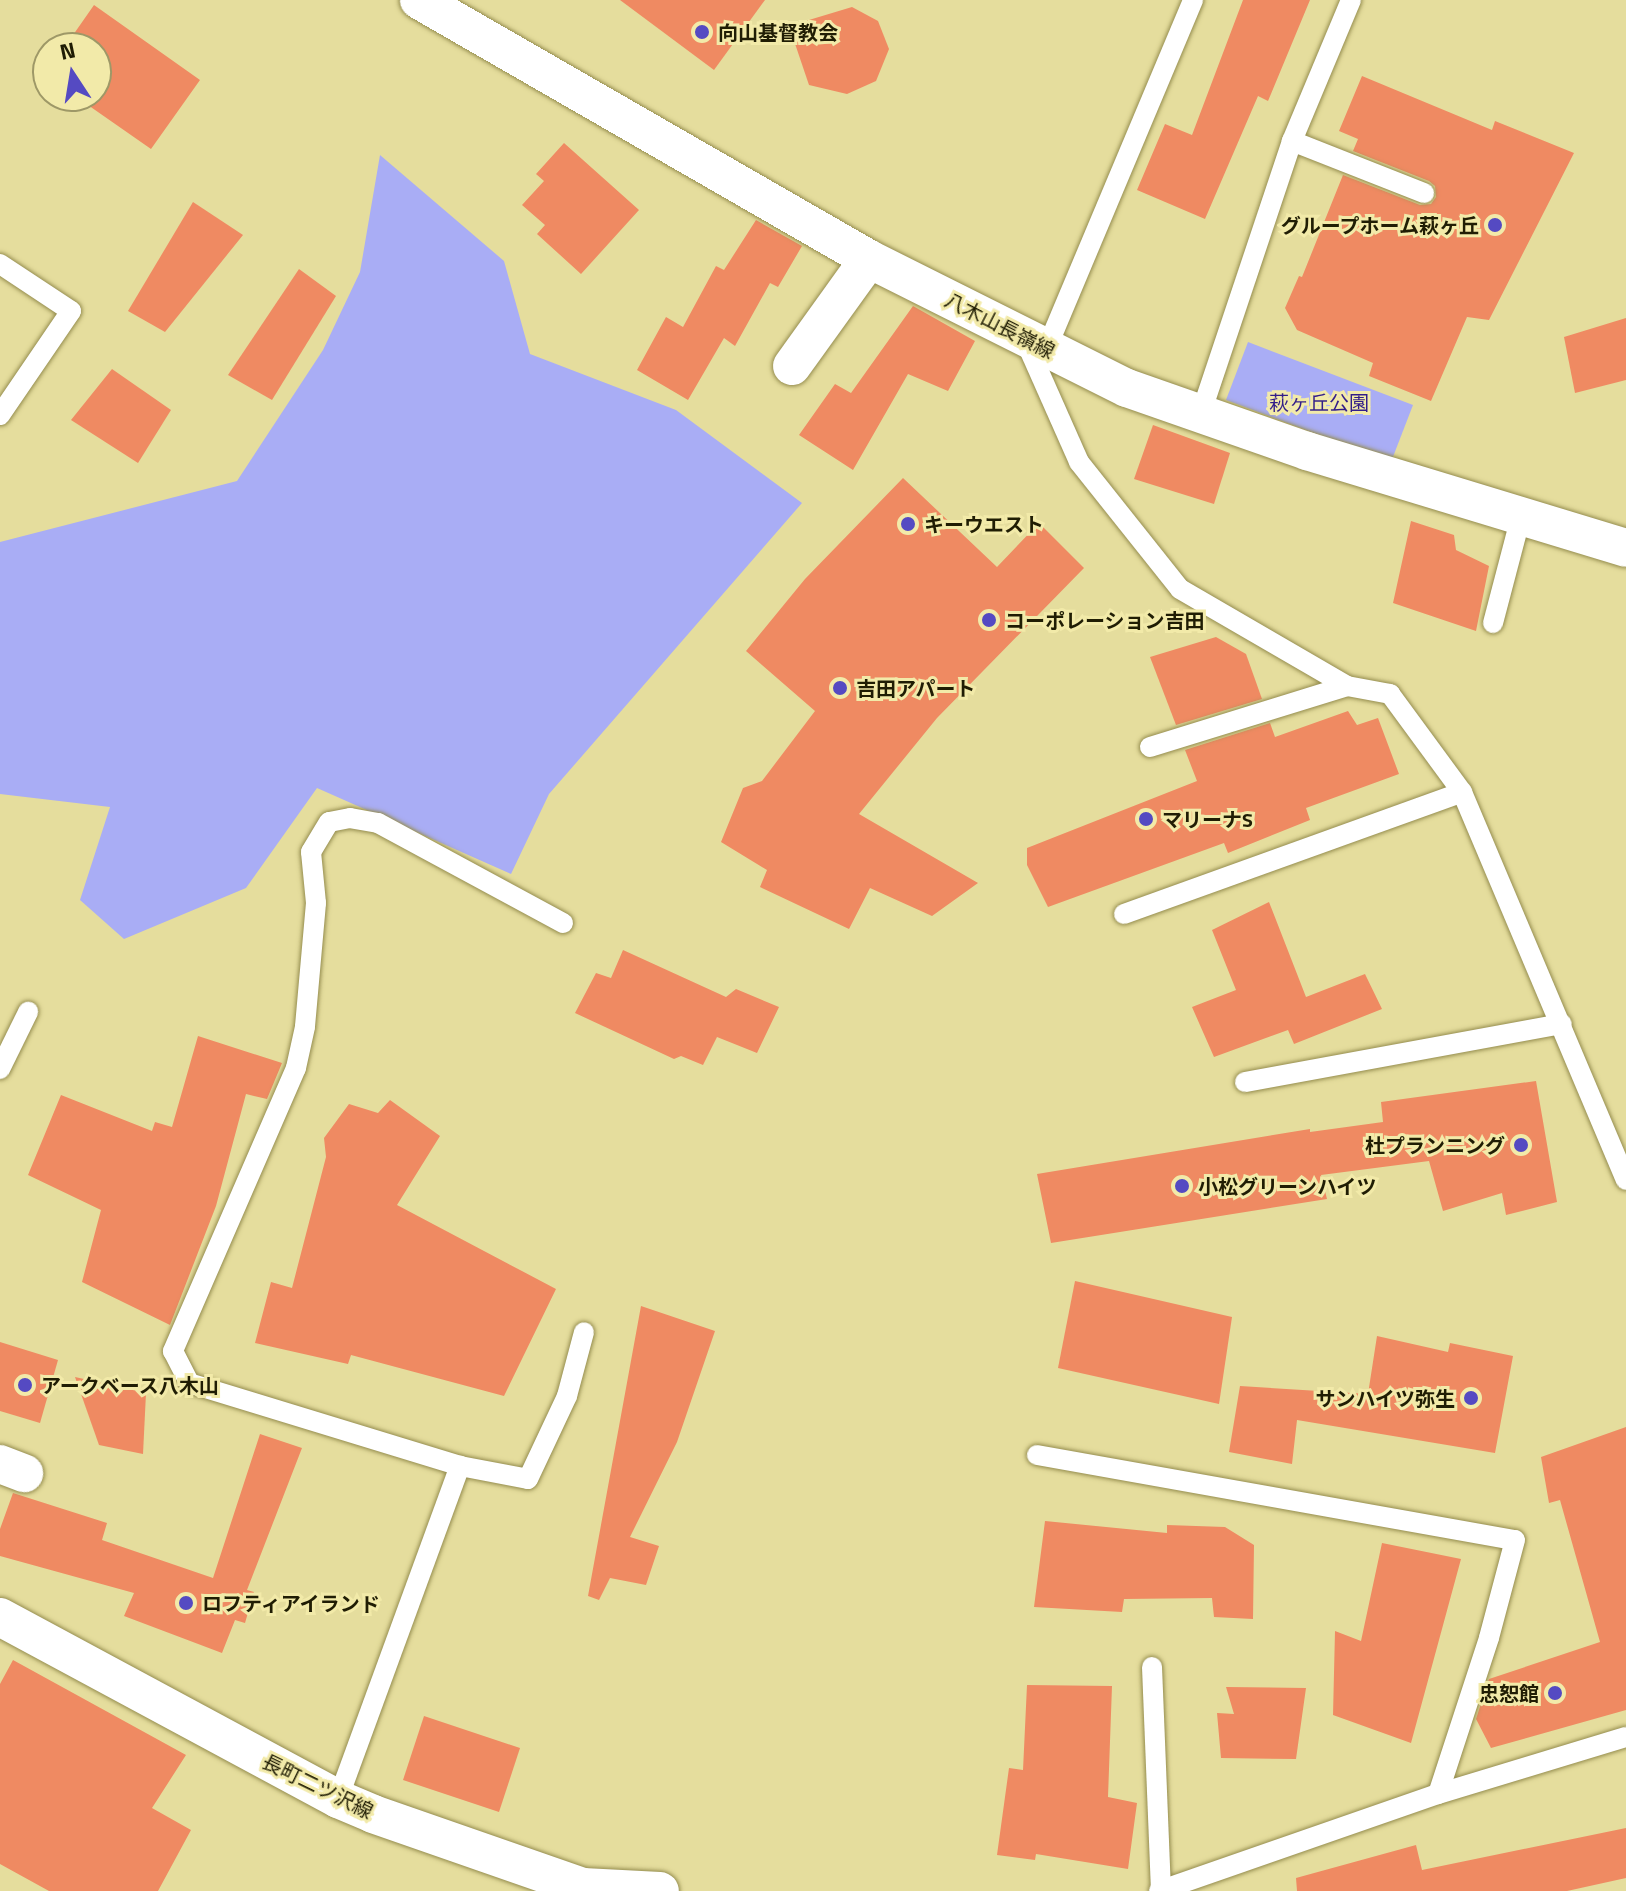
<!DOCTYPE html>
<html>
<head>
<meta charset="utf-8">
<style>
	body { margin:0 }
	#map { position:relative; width:1626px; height:1891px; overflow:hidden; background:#e5dd9d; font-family:"Titillium Web","Noto Sans JP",sans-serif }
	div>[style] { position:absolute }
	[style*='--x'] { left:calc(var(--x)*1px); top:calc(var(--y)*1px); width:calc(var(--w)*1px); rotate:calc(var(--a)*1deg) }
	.green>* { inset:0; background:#a9adf5 }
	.building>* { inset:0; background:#ef8a62 }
	.roads { filter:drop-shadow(0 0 2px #958d4f) drop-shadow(0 0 2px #958d4f) }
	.service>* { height:20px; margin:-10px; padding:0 10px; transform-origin:10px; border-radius:10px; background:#fff }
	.minor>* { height:38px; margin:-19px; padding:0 19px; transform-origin:19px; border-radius:19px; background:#fff }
	.dots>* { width:22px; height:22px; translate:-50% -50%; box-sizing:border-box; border:4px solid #f2eaa9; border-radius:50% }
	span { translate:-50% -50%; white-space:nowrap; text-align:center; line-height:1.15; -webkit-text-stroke:6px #f2eaa9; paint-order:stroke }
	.poi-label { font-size:20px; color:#201d04; font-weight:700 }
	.left { translate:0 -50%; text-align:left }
	.right { translate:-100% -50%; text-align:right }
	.street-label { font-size:20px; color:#201d04 }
	.park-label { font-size:20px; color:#321d89 }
	.north { position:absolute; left:32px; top:32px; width:80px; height:80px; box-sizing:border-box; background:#f2eaa9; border:2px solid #9e9867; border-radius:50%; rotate:348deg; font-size:22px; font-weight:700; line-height:32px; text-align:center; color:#201d04 }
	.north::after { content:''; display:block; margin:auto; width:28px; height:36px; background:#554ac2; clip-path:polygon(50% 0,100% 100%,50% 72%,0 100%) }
</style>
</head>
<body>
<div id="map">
	<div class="green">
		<i style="clip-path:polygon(380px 155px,504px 261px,530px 354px,676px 410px,802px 503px,549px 794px,511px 874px,317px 788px,246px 888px,124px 939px,80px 900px,110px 807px,0 794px,0 542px,237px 481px,323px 350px,360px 272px)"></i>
		<i style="clip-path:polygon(1248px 342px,1413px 405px,1391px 462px,1226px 400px)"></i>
	</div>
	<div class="building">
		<i style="clip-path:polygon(620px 0,765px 0,714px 70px)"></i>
		<i style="clip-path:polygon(1243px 0,1310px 0,1268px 101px,1258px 96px,1205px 219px,1137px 190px,1165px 124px,1192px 135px)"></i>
		<i style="clip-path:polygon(94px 5px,200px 80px,151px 149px,75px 96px,96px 96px,96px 48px,64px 48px)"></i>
		<i style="clip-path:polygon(852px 7px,878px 21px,889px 49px,876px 81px,847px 94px,809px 85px,789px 26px)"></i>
		<i style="clip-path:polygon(1362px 76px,1492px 130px,1495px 121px,1574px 153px,1489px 320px,1467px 317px,1431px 401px,1369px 376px,1373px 363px,1297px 330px,1285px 308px,1299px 276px,1302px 277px,1343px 175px,1420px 205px,1431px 204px,1436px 197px,1435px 186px,1429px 181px,1353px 151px,1358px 139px,1339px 131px)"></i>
		<i style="clip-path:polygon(564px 143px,639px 210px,581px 274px,537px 234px,545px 225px,522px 205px,544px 181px,536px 174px)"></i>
		<i style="clip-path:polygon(193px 202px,243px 235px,165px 332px,128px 311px)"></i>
		<i style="clip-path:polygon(756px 220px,802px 246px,778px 287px,770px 283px,735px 346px,724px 338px,688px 400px,637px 370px,666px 317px,683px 327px,716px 266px,724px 270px)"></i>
		<i style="clip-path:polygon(299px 269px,336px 296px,272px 400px,228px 375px)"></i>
		<i style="clip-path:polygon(913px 306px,975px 341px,948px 391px,908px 374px,853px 470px,799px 435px,835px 384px,851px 393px)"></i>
		<i style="clip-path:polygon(1626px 318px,1626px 380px,1575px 393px,1564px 337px)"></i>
		<i style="clip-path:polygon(112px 369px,171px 410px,138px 463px,71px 420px)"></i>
		<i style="clip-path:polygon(1153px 425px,1230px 453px,1214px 504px,1134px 479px)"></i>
		<i style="clip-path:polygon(903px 478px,997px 567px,1039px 523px,1084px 568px,937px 718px,859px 814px,978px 883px,932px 916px,870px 888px,849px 929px,760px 887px,767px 870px,721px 842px,743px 788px,762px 781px,815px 711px,746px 651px,805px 579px)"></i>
		<i style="clip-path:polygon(1411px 521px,1454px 535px,1456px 550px,1489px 566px,1476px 631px,1393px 603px)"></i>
		<i style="clip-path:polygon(1216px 637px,1246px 654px,1262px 699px,1176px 725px,1150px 657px)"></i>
		<i style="clip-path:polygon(1348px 711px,1357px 725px,1378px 718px,1399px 774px,1306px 808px,1310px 820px,1228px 853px,1224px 843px,1048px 907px,1027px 865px,1027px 848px,1197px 781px,1185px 750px,1270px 723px,1275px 737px)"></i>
		<i style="clip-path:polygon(1269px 902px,1306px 997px,1365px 974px,1382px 1009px,1294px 1044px,1288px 1030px,1214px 1057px,1192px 1007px,1236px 990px,1212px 930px)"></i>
		<i style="clip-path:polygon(623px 950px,726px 997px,736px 989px,779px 1007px,757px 1053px,717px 1037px,703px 1065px,681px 1056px,674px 1059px,575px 1013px,596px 973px,611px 978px)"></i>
		<i style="clip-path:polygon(198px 1036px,282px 1063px,267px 1099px,246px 1094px,216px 1206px,170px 1325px,82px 1282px,101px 1210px,28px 1175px,61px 1095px,152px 1131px,155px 1122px,172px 1127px)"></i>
		<i style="clip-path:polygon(1536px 1081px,1557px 1202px,1506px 1215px,1502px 1193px,1443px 1211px,1429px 1161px,1321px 1175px,1327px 1199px,1051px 1243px,1037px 1174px,1310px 1129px,1310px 1132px,1383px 1122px,1381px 1102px)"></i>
		<i style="clip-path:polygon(390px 1100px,440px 1136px,397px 1205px,556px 1289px,504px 1396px,351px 1355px,348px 1364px,255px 1343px,271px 1282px,292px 1288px,326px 1157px,324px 1138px,349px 1104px,378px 1113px)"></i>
		<i style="clip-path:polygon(1075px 1281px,1232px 1317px,1219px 1404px,1058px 1368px)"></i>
		<i style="clip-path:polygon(641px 1306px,715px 1331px,677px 1442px,630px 1537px,659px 1546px,646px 1585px,610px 1578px,599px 1600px,588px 1596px)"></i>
		<i style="clip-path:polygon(1377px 1336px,1448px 1352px,1450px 1343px,1513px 1356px,1495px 1453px,1297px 1420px,1292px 1464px,1229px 1452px,1240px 1386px,1368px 1394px)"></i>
		<i style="clip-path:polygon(0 1342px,58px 1360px,40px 1423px,0 1411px)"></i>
		<i style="clip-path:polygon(75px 1377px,146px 1393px,143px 1454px,99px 1445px)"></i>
		<i style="clip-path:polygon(1626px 1427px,1626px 1710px,1491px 1748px,1476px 1719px,1489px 1679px,1600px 1642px,1560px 1500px,1549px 1503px,1541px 1457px)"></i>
		<i style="clip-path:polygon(260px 1434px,302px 1448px,247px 1590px,254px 1592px,245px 1623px,235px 1620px,222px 1653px,124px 1616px,134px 1593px,0 1556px,0 1529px,13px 1493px,107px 1523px,102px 1540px,213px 1578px)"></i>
		<i style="clip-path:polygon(1045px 1521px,1167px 1533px,1167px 1525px,1225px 1527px,1254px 1545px,1253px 1619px,1214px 1617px,1212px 1598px,1124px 1599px,1122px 1612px,1034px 1607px)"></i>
		<i style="clip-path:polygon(1382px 1543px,1461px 1559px,1411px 1743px,1333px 1715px,1335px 1631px,1361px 1641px)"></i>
		<i style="clip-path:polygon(13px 1660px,186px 1755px,152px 1808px,191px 1830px,158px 1891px,49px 1891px,0 1864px,0 1684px)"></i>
		<i style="clip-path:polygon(1027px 1685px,1112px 1686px,1108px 1797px,1137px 1803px,1128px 1869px,1036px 1854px,1035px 1860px,997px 1855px,1009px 1768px,1023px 1770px)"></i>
		<i style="clip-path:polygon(1226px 1687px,1306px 1688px,1296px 1759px,1221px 1758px,1217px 1713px,1234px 1714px)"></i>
		<i style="clip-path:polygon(424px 1716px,520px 1748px,499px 1812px,403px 1780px)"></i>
		<i style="clip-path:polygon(1626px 1828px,1626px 1878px,1567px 1891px,1297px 1891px,1296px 1878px,1416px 1845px,1422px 1870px)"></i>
	</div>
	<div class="roads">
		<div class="service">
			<i style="--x:1292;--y:141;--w:142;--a:21.5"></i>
			<i style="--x:0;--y:264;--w:85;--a:33.5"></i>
			<i style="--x:71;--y:311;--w:126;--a:124.3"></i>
			<i style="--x:1025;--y:340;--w:133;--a:66.1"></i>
			<i style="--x:1079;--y:462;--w:162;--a:51.5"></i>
			<i style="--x:1180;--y:589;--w:193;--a:30.1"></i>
			<i style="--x:1347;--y:686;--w:44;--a:10.5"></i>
			<i style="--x:1390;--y:694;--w:122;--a:53.7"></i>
			<i style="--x:1462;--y:792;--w:421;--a:67.1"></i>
			<i style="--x:1046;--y:350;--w:380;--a:-67.2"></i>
			<i style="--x:1201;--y:413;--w:287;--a:-71.5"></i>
			<i style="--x:1292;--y:141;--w:153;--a:-67.3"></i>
			<i style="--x:1493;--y:623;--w:111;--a:-75.3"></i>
			<i style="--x:1150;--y:747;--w:206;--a:-17.2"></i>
			<i style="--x:1124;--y:914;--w:359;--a:-19.8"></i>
			<i style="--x:563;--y:923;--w:210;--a:-151.6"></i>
			<i style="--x:378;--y:823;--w:28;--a:-170"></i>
			<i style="--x:350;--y:818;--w:21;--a:169"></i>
			<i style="--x:329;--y:822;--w:35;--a:121"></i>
			<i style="--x:311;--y:852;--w:51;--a:84.4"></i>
			<i style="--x:316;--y:903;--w:124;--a:95.1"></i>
			<i style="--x:305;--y:1027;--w:42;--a:102.4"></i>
			<i style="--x:296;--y:1068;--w:309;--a:113.5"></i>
			<i style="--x:173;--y:1351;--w:36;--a:63"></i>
			<i style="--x:189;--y:1383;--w:283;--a:17"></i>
			<i style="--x:460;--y:1466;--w:69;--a:10.8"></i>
			<i style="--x:528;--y:1479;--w:92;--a:-64.8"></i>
			<i style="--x:567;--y:1396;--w:66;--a:-75.1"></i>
			<i style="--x:0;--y:1069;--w:64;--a:-63.8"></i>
			<i style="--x:1245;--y:1082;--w:322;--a:-10.4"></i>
			<i style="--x:1037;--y:1455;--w:485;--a:10.1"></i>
			<i style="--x:1515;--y:1540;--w:101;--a:104.9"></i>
			<i style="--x:1489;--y:1638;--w:164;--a:108.1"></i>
			<i style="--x:1152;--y:1667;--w:223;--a:87.7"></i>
			<i style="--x:338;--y:1799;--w:355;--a:-69.9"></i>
			<i style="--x:1159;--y:1891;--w:295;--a:-19.2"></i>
			<i style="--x:1438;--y:1794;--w:196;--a:-16.9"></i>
		</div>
		<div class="minor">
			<i style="--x:419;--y:0;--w:519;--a:29.92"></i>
			<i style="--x:869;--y:259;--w:288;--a:26.6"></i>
			<i style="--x:1127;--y:388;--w:191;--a:19.3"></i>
			<i style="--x:1307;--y:451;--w:333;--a:16.9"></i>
			<i style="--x:792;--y:366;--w:132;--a:-54.3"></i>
			<i style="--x:0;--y:1464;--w:26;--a:21"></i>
			<i style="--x:0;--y:1617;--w:384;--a:28.3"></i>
			<i style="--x:338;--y:1799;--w:38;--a:23"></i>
			<i style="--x:373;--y:1814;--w:222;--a:19.2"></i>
			<i style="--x:583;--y:1887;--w:77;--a:3"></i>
		</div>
	</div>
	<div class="dots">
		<i style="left:702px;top:32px;background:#554ac2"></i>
		<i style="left:1495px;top:225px;background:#554ac2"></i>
		<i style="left:908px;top:524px;background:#554ac2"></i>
		<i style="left:989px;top:620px;background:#554ac2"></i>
		<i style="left:840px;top:688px;background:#554ac2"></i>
		<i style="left:1146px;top:819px;background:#554ac2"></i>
		<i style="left:1521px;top:1145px;background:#554ac2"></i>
		<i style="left:1182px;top:1186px;background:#554ac2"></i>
		<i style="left:25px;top:1385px;background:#554ac2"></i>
		<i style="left:1471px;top:1398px;background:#554ac2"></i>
		<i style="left:186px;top:1603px;background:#554ac2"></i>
		<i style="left:1555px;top:1693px;background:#554ac2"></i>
	</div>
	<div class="poi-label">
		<span class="left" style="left:718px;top:32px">向山基督教会</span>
		<span class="right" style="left:1479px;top:225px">グループホーム萩ヶ丘</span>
		<span class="left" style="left:924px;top:524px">キーウエスト</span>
		<span class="left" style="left:1005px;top:620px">コーポレーション吉田</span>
		<span class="left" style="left:856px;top:688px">吉田アパート</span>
		<span class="left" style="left:1162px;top:819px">マリーナS</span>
		<span class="right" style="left:1505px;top:1145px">杜プランニング</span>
		<span class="left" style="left:1198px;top:1186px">小松グリーンハイツ</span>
		<span class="left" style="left:41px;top:1385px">アークベース八木山</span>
		<span class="right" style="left:1455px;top:1398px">サンハイツ弥生</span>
		<span class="left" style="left:202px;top:1603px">ロフティアイランド</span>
		<span class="right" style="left:1539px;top:1693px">忠恕館</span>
	</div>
	<div class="street-label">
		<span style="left:1000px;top:325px;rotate:27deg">八木山長嶺線</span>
		<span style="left:318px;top:1786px;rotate:26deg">長町二ツ沢線</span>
	</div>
	<div class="park-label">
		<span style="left:1319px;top:402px">萩ヶ丘公園</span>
	</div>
	<div class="north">N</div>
</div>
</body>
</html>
